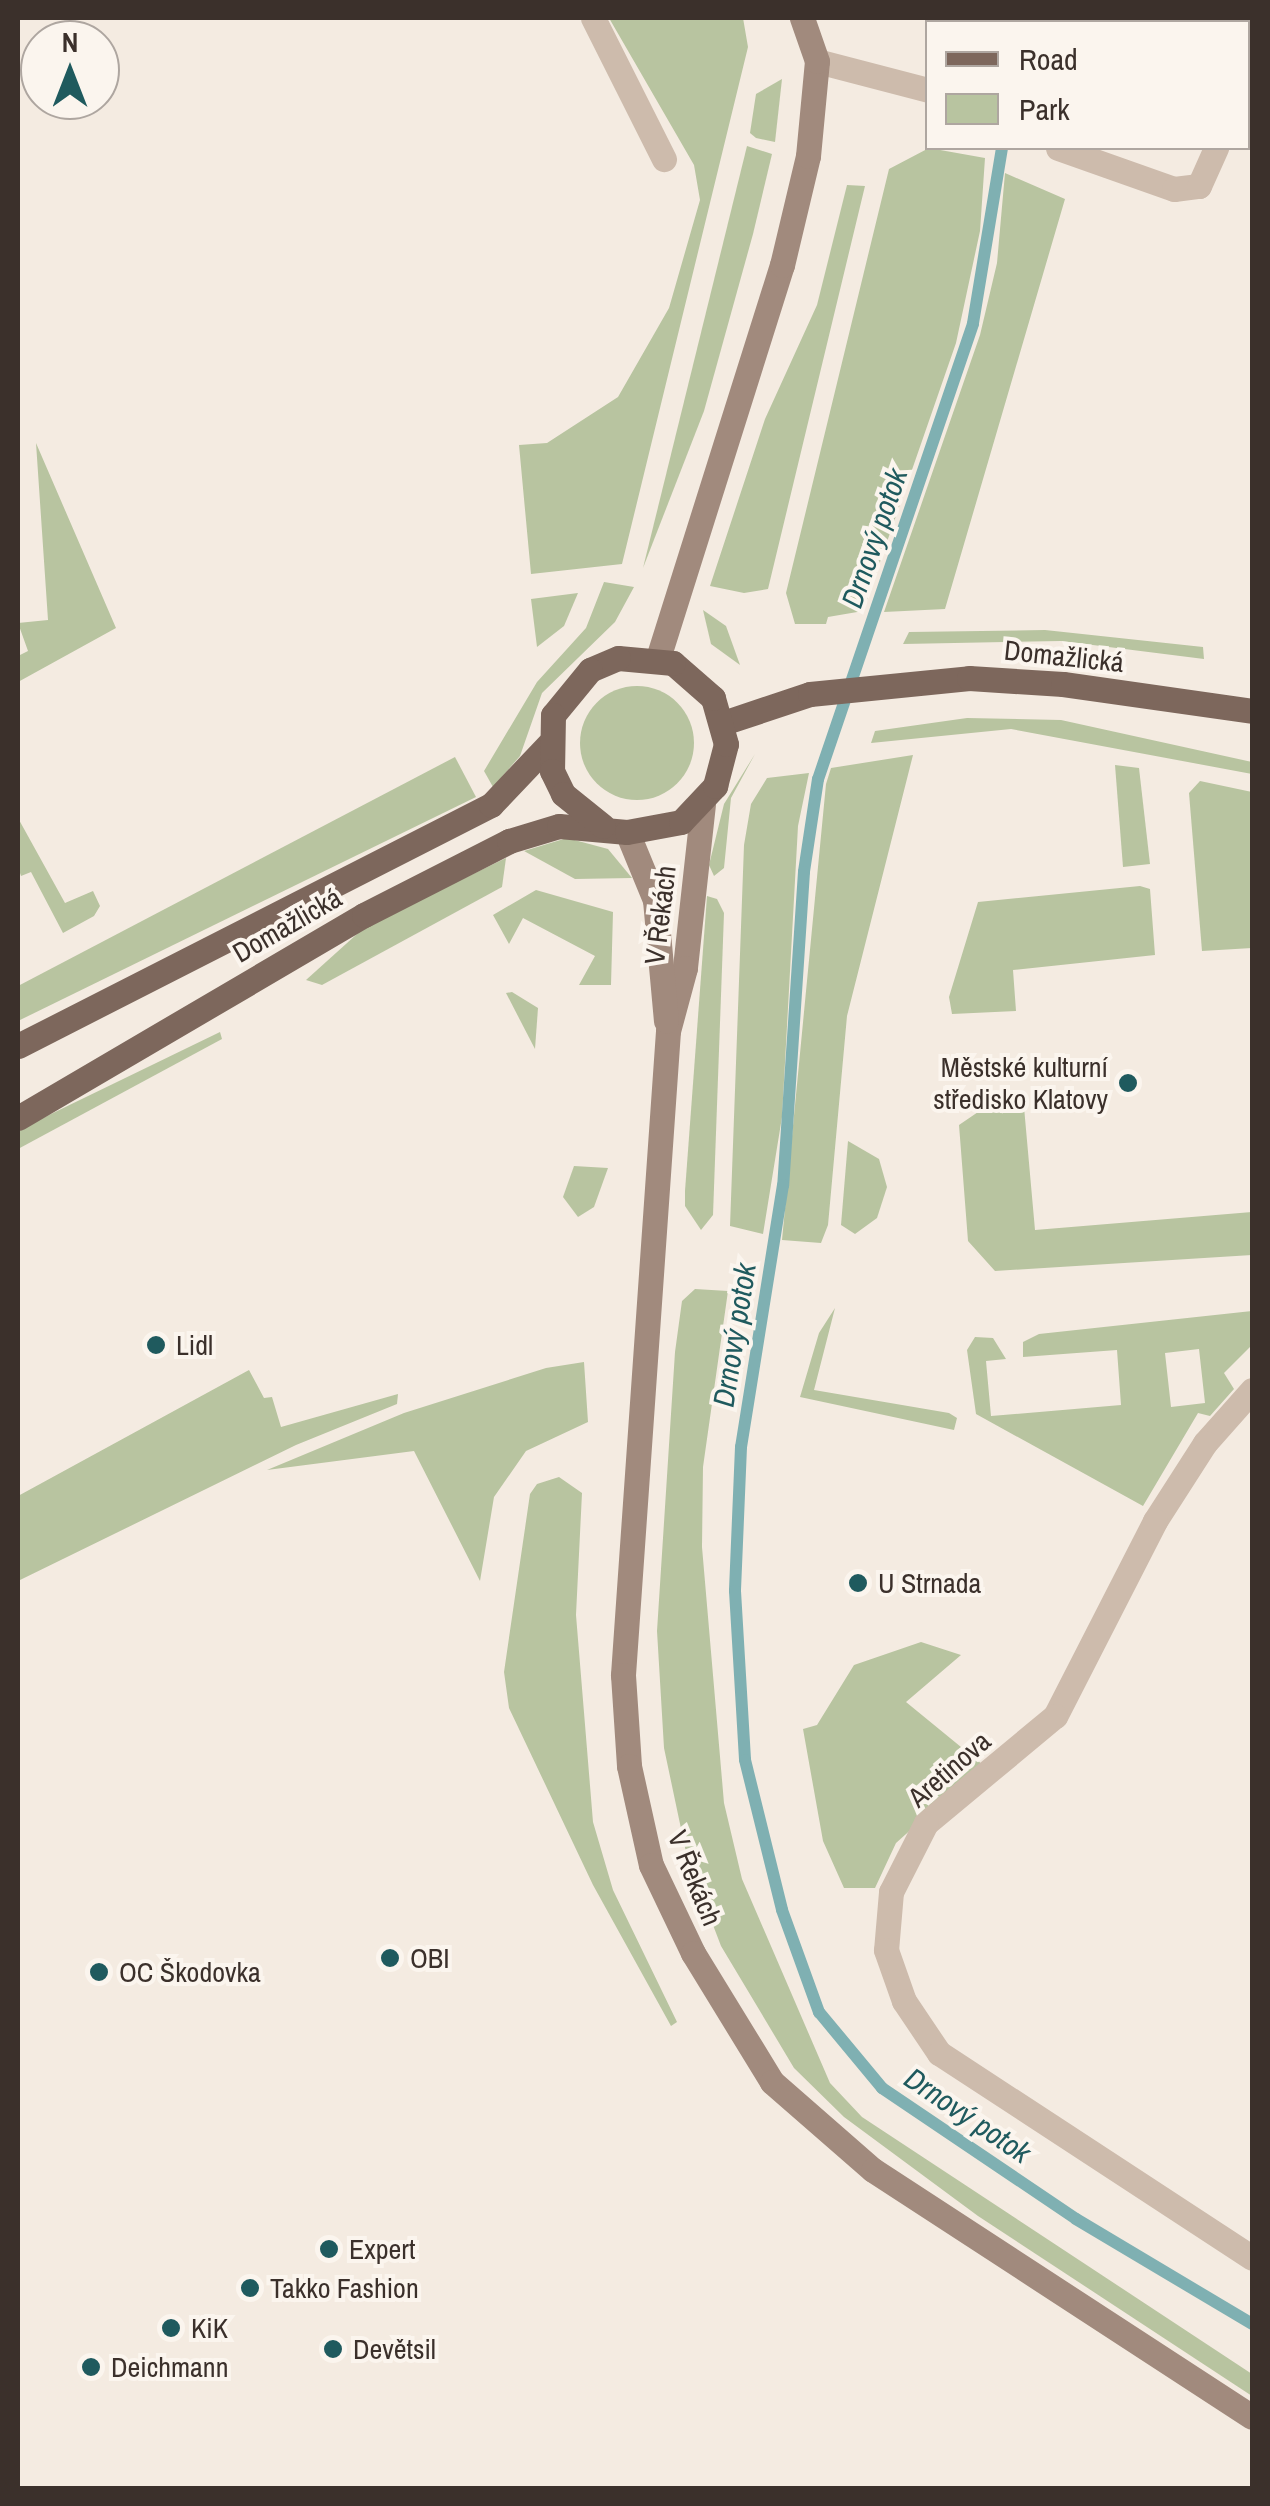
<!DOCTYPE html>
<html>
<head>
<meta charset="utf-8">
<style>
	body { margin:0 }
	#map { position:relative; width:1270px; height:2506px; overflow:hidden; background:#f4ebe1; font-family:"Archivo Narrow",sans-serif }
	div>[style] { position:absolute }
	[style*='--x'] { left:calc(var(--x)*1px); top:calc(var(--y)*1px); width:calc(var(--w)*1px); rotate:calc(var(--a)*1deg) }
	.green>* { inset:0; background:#b8c4a0 }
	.round { border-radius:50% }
	.stream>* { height:12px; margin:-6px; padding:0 6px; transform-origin:6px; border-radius:6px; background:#7fb0b2 }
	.street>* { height:25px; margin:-12.5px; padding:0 12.5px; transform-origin:12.5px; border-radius:12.5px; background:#cdbbac }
	.secondary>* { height:25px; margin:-12.5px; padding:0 12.5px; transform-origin:12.5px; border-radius:12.5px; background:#a18a7d }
	.primary>* { height:25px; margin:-12.5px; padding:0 12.5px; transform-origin:12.5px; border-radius:12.5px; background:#7d675c }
	.dots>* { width:28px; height:28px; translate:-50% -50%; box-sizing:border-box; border:5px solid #fbf5ee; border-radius:50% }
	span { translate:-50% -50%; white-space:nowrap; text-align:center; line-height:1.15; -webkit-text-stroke:8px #fbf5ee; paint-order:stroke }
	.street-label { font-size:28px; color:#3b302b }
	.poi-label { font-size:28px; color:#3b302b }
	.right { translate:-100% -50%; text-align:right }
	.left { translate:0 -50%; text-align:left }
	.water-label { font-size:30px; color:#1f5a5e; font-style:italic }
	.frame { position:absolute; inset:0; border:20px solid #3b302b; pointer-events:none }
	.legend { position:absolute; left:925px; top:20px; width:325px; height:130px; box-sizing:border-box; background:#fbf5ee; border:2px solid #aea6a0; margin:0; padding:12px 18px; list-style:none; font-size:30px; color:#3b302b }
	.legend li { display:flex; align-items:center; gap:20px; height:50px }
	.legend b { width:50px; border:2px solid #aea6a0 }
	.north { position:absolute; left:20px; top:20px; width:100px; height:100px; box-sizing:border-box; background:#fbf5ee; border:2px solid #aea6a0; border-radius:50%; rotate:0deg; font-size:28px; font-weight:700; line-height:40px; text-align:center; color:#3b302b }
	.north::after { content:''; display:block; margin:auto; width:35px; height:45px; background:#1f5a5e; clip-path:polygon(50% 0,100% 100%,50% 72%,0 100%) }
</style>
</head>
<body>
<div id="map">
	<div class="green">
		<i style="clip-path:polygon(609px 18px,743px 18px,748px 47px,622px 564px,531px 574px,519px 445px,547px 443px,618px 397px,669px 308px,700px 200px,694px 165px)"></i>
		<i style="clip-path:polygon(1075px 18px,1213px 18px,1073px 22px)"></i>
		<i style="clip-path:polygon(782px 79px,775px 142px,756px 138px,750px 133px,756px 94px)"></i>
		<i style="clip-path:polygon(747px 146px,772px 154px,753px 234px,704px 411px,643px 568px)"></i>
		<i style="clip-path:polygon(929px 148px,985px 158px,980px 231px,956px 343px,863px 611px,828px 617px,826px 624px,795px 624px,786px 593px,889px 169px)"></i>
		<i style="clip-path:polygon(1005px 173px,1065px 199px,945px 609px,884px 612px,980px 335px,997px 263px)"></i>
		<i style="clip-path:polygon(847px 185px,865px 186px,768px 589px,744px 593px,710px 586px,765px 419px,817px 305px)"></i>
		<i style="clip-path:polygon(36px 443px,116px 628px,18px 682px,18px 656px,28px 651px,18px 623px,48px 620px)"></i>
		<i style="clip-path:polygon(604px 582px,634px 587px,615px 622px,542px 693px,520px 756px,493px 787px,484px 771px,537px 682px,586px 628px)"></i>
		<i style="clip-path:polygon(578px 593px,564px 626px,537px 647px,531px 599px)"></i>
		<i style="clip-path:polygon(703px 610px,726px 626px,740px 665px,711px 644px)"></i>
		<i style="clip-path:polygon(1045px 630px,1203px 647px,1204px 659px,1061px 641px,903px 644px,909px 632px)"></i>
		<i class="round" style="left:580px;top:686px;width:114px;height:114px"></i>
		<i style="clip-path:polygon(967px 718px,1061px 720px,1252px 762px,1252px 774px,1011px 729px,871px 743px,875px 731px)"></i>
		<i style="clip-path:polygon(755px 754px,731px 798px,724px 868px,714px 876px,709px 865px,724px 804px)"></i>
		<i style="clip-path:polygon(913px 755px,847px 1016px,828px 1225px,821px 1243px,782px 1240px,826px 784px,831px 768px)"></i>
		<i style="clip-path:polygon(455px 757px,476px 797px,18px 1021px,18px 986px)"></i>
		<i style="clip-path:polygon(1115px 765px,1139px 768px,1150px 864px,1123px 867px)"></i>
		<i style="clip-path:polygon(809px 773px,798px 826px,782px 1117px,763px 1234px,730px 1226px,744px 845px,751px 804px,767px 778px)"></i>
		<i style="clip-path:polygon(1200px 781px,1252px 792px,1252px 948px,1202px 951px,1189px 793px)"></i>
		<i style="clip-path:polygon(18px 818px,65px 903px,93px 891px,100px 906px,94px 916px,63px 933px,31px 872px,21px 876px,18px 867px)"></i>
		<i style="clip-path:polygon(567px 838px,608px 849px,632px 878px,575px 879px,524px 851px)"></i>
		<i style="clip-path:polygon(506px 858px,502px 887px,322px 985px,306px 980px,367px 925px)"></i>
		<i style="clip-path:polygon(1140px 886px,1150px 889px,1155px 955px,1013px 970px,1016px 1011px,952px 1014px,949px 997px,978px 902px)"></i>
		<i style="clip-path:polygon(536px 890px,613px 912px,611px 985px,579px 985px,595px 956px,523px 918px,509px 944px,493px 915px)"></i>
		<i style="clip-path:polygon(707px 896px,717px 899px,724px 913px,713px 1215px,701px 1230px,685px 1206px,685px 1191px)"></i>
		<i style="clip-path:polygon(512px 992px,538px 1008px,535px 1049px,506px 993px)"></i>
		<i style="clip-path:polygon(220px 1032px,222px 1039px,18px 1149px,18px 1130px)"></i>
		<i style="clip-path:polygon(1024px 1107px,1035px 1230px,1252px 1212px,1252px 1255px,995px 1271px,968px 1241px,959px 1125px,981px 1110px)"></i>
		<i style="clip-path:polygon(848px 1141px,879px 1159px,887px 1187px,877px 1218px,855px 1234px,841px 1225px)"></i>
		<i style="clip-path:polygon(574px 1166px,608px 1168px,594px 1207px,578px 1217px,563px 1197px)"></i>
		<i style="clip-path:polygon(695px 1289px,728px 1291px,703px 1467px,702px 1547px,724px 1803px,742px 1879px,830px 2083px,862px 2117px,1252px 2374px,1252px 2396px,978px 2216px,844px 2117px,794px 2068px,721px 1946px,687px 1857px,664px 1748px,657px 1631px,675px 1352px,682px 1301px)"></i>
		<i style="clip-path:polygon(835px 1308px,814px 1390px,949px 1413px,957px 1418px,954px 1430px,800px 1397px,819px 1333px)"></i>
		<i style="clip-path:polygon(evenodd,1252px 1311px,1252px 1345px,1224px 1373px,1234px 1389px,1210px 1416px,1198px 1413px,1143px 1506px,976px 1414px,967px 1350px,975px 1337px,993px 1338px,1006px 1359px,986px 1361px,991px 1416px,1121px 1405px,1117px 1350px,1023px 1357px,1023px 1342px,1039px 1334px,1252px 1311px,1199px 1349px,1205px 1403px,1171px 1407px,1165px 1353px,1199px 1349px)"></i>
		<i style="clip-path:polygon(584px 1362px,588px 1422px,526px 1451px,494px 1497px,480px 1581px,414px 1451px,267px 1470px,404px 1413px,546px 1368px)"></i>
		<i style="clip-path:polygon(249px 1370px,264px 1398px,272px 1397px,281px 1427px,398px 1394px,397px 1404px,296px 1445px,18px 1581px,18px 1496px)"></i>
		<i style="clip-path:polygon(559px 1477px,582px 1493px,576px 1615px,593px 1822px,613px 1890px,677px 2022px,671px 2026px,593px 1885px,509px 1708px,504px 1672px,530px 1494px,537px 1484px)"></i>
		<i style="clip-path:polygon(921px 1642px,961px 1655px,906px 1702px,983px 1765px,896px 1843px,875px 1888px,844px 1888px,823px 1841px,803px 1729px,817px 1725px,854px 1665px)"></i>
	</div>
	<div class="stream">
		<i style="--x:1058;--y:22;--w:5;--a:-53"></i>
		<i style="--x:1002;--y:148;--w:178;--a:99.4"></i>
		<i style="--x:973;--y:324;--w:481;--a:108.8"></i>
		<i style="--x:818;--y:779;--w:94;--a:98.6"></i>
		<i style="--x:804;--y:872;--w:314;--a:93.8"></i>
		<i style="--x:783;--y:1185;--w:265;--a:99.1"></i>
		<i style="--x:741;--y:1447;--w:144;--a:92.4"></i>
		<i style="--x:735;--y:1591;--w:169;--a:86.6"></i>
		<i style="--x:745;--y:1760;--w:154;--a:76.1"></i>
		<i style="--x:782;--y:1910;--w:109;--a:70.1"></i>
		<i style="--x:819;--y:2012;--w:99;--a:50.3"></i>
		<i style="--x:882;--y:2088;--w:234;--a:34"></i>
		<i style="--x:1076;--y:2219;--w:205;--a:30.8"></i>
	</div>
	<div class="street">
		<i style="--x:593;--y:18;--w:158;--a:63.3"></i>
		<i style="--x:817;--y:61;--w:115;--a:14.6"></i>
		<i style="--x:1248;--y:62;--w:16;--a:-75"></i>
		<i style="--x:1058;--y:148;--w:123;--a:19.5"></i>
		<i style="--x:1174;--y:189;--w:25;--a:-7"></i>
		<i style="--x:1199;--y:186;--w:42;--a:-65.9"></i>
		<i style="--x:1252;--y:1390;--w:71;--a:131.6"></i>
		<i style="--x:1205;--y:1443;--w:93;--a:122.7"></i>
		<i style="--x:1155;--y:1521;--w:219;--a:117.1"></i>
		<i style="--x:1055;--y:1716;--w:168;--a:140.3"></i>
		<i style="--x:926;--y:1823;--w:77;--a:116.9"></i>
		<i style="--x:891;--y:1892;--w:58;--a:94.9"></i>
		<i style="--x:886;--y:1950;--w:54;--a:70.6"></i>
		<i style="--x:904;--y:2001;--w:63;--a:56.1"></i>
		<i style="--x:939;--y:2053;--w:374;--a:33.2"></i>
	</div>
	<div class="secondary">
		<i style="--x:658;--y:658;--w:412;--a:-72.5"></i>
		<i style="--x:782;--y:265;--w:112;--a:-76.6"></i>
		<i style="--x:808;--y:156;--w:95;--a:-84.6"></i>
		<i style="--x:817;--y:61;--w:46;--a:-109.2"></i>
		<i style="--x:703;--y:804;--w:165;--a:96.3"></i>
		<i style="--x:685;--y:968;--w:65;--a:105.1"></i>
		<i style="--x:668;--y:1031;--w:646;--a:94"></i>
		<i style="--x:623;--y:1675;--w:91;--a:86.2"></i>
		<i style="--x:629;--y:1766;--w:101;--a:77.5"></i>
		<i style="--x:651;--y:1865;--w:98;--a:64.5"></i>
		<i style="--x:693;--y:1953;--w:151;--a:58.5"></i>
		<i style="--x:772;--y:2082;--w:134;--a:41.1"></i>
		<i style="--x:873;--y:2170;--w:452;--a:33.1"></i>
		<i style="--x:627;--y:832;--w:74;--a:67.6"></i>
		<i style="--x:655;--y:900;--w:121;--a:84.8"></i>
	</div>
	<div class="primary">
		<i style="--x:723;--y:723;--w:92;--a:-18.4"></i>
		<i style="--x:810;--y:694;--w:160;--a:-5.7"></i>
		<i style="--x:969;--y:678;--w:94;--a:3.7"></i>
		<i style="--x:1063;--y:684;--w:191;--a:8.1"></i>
		<i style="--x:18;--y:1046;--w:531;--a:-27"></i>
		<i style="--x:491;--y:805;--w:83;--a:-46.5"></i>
		<i style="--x:18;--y:1118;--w:401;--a:-30.4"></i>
		<i style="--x:364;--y:915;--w:163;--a:-27"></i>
		<i style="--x:509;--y:841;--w:52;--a:-16.7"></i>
		<i style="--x:559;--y:826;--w:68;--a:5"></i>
		<i style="--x:627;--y:832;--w:55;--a:-10.5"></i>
		<i style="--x:681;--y:822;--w:50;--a:-46.6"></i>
		<i style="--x:715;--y:786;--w:43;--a:-75.3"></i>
		<i style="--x:726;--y:744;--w:48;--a:-105.8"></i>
		<i style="--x:713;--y:698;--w:53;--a:-138.8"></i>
		<i style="--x:673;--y:663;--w:55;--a:-174.8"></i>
		<i style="--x:618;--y:658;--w:30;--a:157"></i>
		<i style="--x:590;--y:670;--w:58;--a:129.4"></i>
		<i style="--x:553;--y:715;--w:56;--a:91"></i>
		<i style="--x:552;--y:771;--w:25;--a:64"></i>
		<i style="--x:563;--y:794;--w:51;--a:38.7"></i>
	</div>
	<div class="dots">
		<i style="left:1128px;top:1083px;background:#1f5a5e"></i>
		<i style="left:156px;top:1345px;background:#1f5a5e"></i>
		<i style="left:858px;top:1583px;background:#1f5a5e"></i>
		<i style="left:390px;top:1958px;background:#1f5a5e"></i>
		<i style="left:99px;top:1972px;background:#1f5a5e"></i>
		<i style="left:329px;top:2249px;background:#1f5a5e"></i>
		<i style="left:250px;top:2288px;background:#1f5a5e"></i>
		<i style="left:171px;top:2328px;background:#1f5a5e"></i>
		<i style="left:333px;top:2349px;background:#1f5a5e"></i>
		<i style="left:91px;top:2367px;background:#1f5a5e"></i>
	</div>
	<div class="street-label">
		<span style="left:1064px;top:656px;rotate:6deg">Domažlická</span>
		<span style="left:660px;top:915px;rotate:-83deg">V Řekách</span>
		<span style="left:287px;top:925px;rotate:-30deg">Domažlická</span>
		<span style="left:949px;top:1769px;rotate:-41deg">Aretinova</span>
		<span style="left:695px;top:1878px;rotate:68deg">V Řekách</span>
	</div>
	<div class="poi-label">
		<span class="right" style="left:1108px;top:1083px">Městské kulturní<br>středisko Klatovy</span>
		<span class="left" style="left:176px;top:1345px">Lidl</span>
		<span class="left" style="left:878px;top:1583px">U Strnada</span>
		<span class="left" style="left:410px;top:1958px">OBI</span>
		<span class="left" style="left:119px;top:1972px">OC Škodovka</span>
		<span class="left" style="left:349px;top:2249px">Expert</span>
		<span class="left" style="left:270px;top:2288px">Takko Fashion</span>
		<span class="left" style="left:191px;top:2328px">KiK</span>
		<span class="left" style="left:353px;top:2349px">Devětsil</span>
		<span class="left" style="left:111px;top:2367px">Deichmann</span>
	</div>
	<div class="water-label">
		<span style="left:874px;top:538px;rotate:-71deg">Drnový potok</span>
		<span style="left:734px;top:1335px;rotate:-81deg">Drnový potok</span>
		<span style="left:968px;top:2115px;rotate:34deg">Drnový potok</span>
	</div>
	<div class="frame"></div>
	<ul class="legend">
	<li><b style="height:12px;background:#7d675c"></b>Road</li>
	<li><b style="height:28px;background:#b8c4a0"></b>Park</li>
	</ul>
	<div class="north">N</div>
</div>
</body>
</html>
